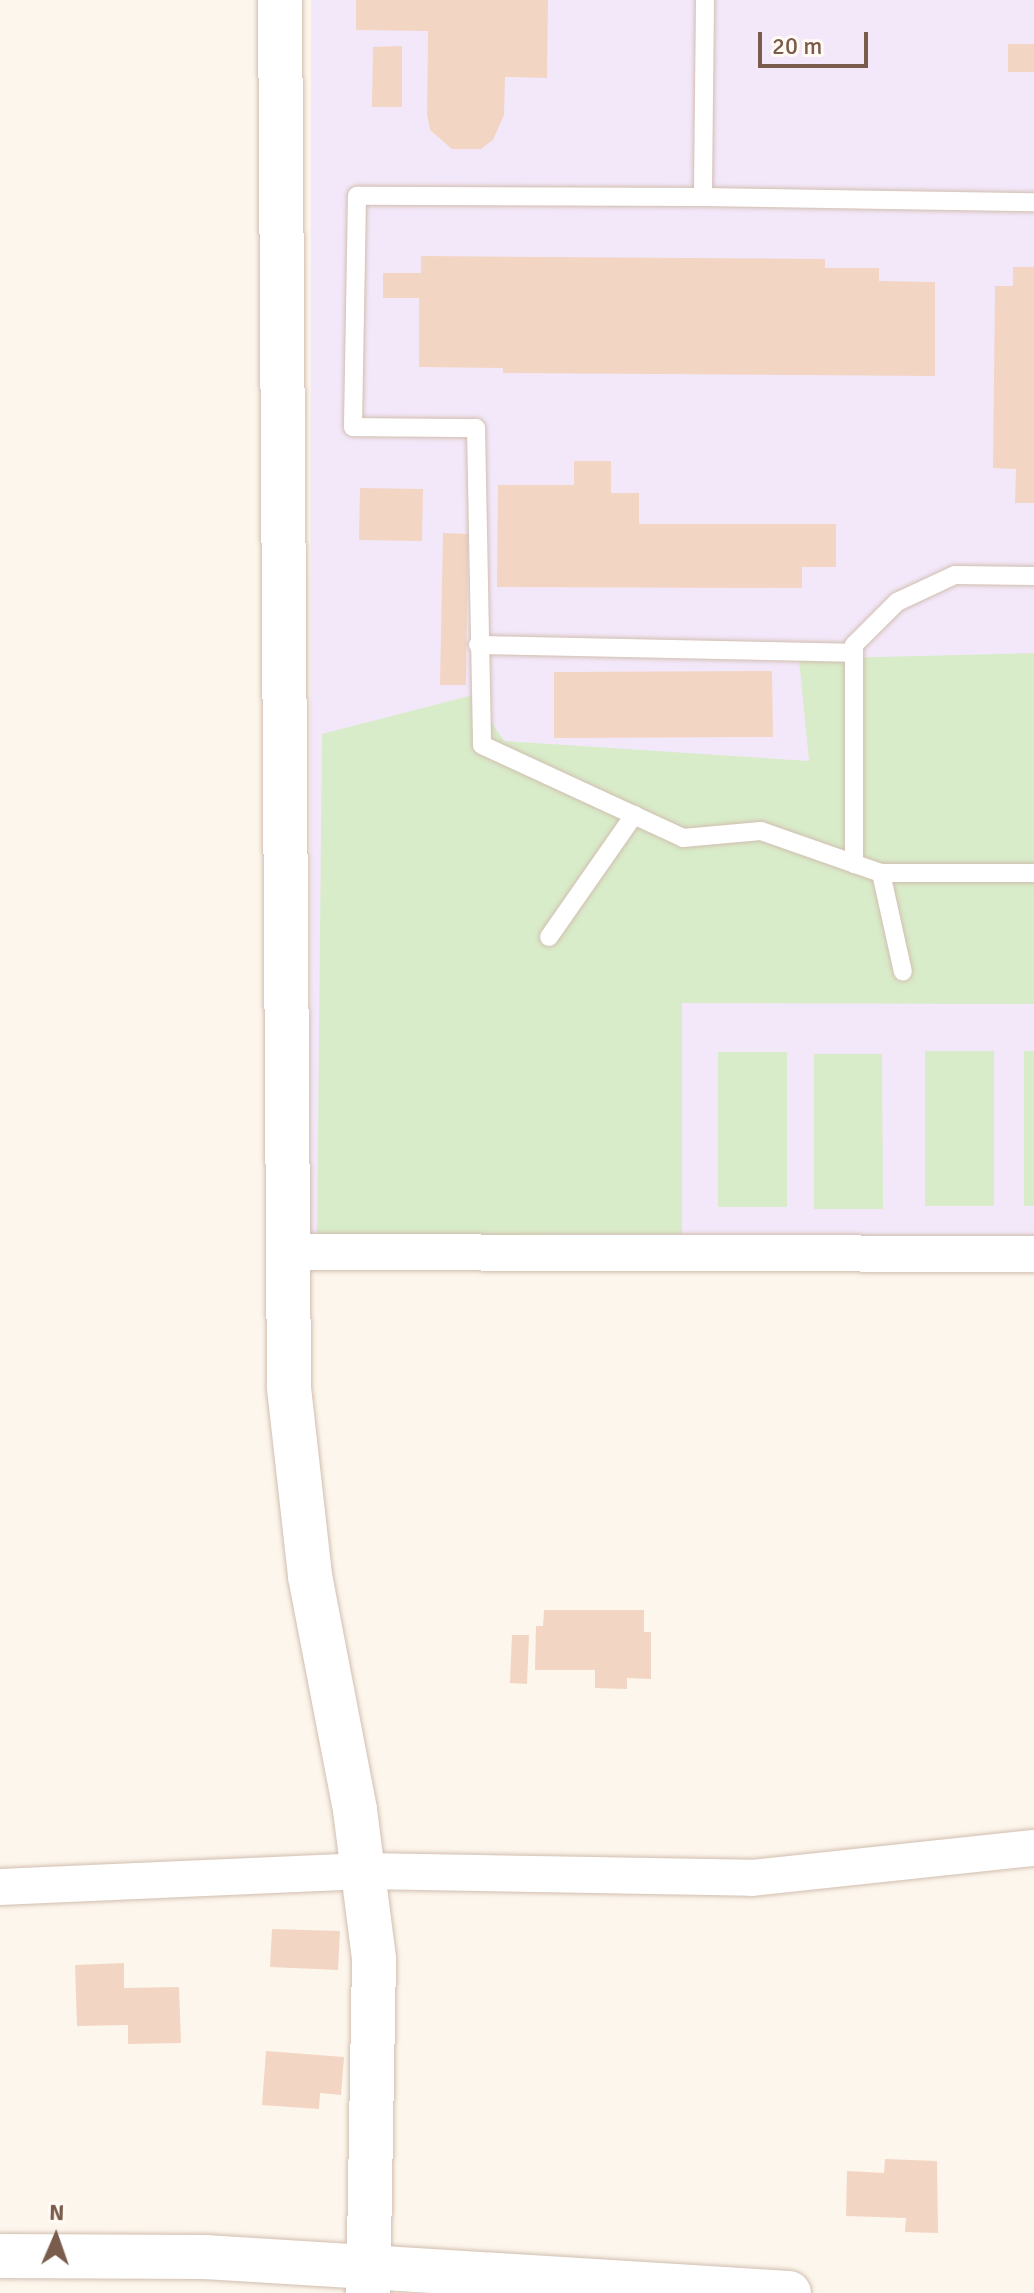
<!DOCTYPE html>
<html>
<head>
<meta charset="utf-8">
<style>
	body { margin:0 }
	#map { position:relative; width:1034px; height:2293px; overflow:hidden; background:#fdf6ec; font-family:Signika,sans-serif }
	div>[style] { position:absolute }
	[style*='--x'] { left:calc(var(--x)*1px); top:calc(var(--y)*1px); width:calc(var(--w)*1px); rotate:calc(var(--a)*1deg) }
	.education>* { inset:0; background:#f3e8fa }
	.green>* { inset:0; background:#d8ecc9 }
	.building>* { inset:0; background:#f3d5c3 }
	.roads { filter:drop-shadow(0 0 2px #d1beb0) drop-shadow(0 0 2px #d1beb0) }
	.lane>* { height:18px; margin:-9px; padding:0 9px; transform-origin:9px; border-radius:9px; background:#fff }
	.street>* { height:36px; margin:-18px; padding:0 18px; transform-origin:18px; border-radius:18px; background:#fff }
	.secondary>* { height:44px; margin:-22px; padding:0 22px; transform-origin:22px; border-radius:22px; background:#fff }
	span { translate:-50% -50%; white-space:nowrap; text-align:center; line-height:1.15; -webkit-text-stroke:8px #fffaf3; paint-order:stroke }
	.north { position:absolute; left:16px; top:2197px; width:80px; height:80px; -webkit-text-stroke:6px #fffaf3; paint-order:stroke; rotate:2deg; font-size:22px; font-weight:700; line-height:32px; text-align:center; color:#7a5c4d }
	.north::after { content:''; display:block; margin:auto; width:28px; height:36px; background:#7a5c4d; clip-path:polygon(50% 0,100% 100%,50% 72%,0 100%) }
	.scale { position:absolute; left:758px; top:32px; width:110px; height:36px; box-sizing:border-box; border:4px solid #7a5c4d; border-top:0; padding-left:10px; font-size:24px; line-height:28px; white-space:nowrap; color:#7a5c4d; -webkit-text-stroke:6px #fffaf3; paint-order:stroke }
</style>
</head>
<body>
<div id="map">
	<div class="education">
		<i style="clip-path:polygon(311px 0,1034px 0,1034px 1247px,310px 1243px)"></i>
	</div>
	<div class="green">
		<i style="clip-path:polygon(1034px 653px,1034px 1004px,682px 1003px,682px 1234px,317px 1236px,322px 734px,473px 695px,504px 741px,809px 761px,799px 659px)"></i>
		<i style="clip-path:polygon(925px 1051px,994px 1051px,994px 1206px,925px 1206px)"></i>
		<i style="clip-path:polygon(1024px 1051px,1034px 1051px,1034px 1206px,1024px 1206px)"></i>
		<i style="clip-path:polygon(718px 1052px,787px 1052px,787px 1207px,718px 1207px)"></i>
		<i style="clip-path:polygon(814px 1054px,882px 1054px,883px 1209px,814px 1209px)"></i>
	</div>
	<div class="building">
		<i style="clip-path:polygon(356px 0,548px 0,547px 78px,505px 77px,504px 115px,493px 140px,481px 149px,452px 149px,430px 130px,427px 114px,428px 31px,356px 30px)"></i>
		<i style="clip-path:polygon(1008px 44px,1034px 44px,1034px 72px,1008px 72px)"></i>
		<i style="clip-path:polygon(402px 46px,402px 107px,372px 107px,373px 47px)"></i>
		<i style="clip-path:polygon(421px 256px,825px 259px,825px 268px,879px 268px,879px 281px,935px 282px,935px 376px,503px 373px,503px 368px,419px 367px,419px 298px,383px 298px,383px 273px,421px 273px)"></i>
		<i style="clip-path:polygon(1013px 267px,1034px 267px,1034px 503px,1015px 503px,1016px 469px,993px 468px,995px 286px,1013px 286px)"></i>
		<i style="clip-path:polygon(574px 461px,611px 461px,611px 493px,639px 493px,639px 524px,836px 524px,836px 567px,802px 567px,802px 588px,497px 587px,498px 485px,574px 485px)"></i>
		<i style="clip-path:polygon(360px 488px,423px 489px,422px 541px,359px 540px)"></i>
		<i style="clip-path:polygon(443px 533px,468px 534px,466px 685px,440px 685px)"></i>
		<i style="clip-path:polygon(772px 671px,773px 737px,554px 738px,554px 672px)"></i>
		<i style="clip-path:polygon(544px 1610px,644px 1610px,644px 1632px,651px 1632px,651px 1679px,627px 1678px,627px 1689px,595px 1688px,595px 1670px,535px 1670px,536px 1626px,543px 1626px)"></i>
		<i style="clip-path:polygon(512px 1635px,529px 1635px,527px 1684px,510px 1683px)"></i>
		<i style="clip-path:polygon(272px 1929px,340px 1931px,338px 1970px,270px 1967px)"></i>
		<i style="clip-path:polygon(124px 1963px,124px 1988px,179px 1987px,181px 2043px,128px 2044px,128px 2025px,77px 2026px,75px 1965px)"></i>
		<i style="clip-path:polygon(266px 2051px,344px 2057px,341px 2095px,320px 2093px,319px 2109px,262px 2105px)"></i>
		<i style="clip-path:polygon(885px 2159px,937px 2161px,938px 2233px,905px 2232px,906px 2218px,846px 2216px,847px 2171px,884px 2173px)"></i>
	</div>
	<div class="roads">
		<div class="lane">
			<i style="--x:705;--y:0;--w:197;--a:90.6"></i>
			<i style="--x:703;--y:197;--w:331;--a:0.9"></i>
			<i style="--x:703;--y:197;--w:346;--a:-179.8"></i>
			<i style="--x:357;--y:196;--w:231;--a:91"></i>
			<i style="--x:353;--y:427;--w:123;--a:0.5"></i>
			<i style="--x:476;--y:428;--w:317;--a:88.9"></i>
			<i style="--x:482;--y:745;--w:221;--a:24.8"></i>
			<i style="--x:683;--y:838;--w:78;--a:-5.1"></i>
			<i style="--x:761;--y:831;--w:127;--a:19.3"></i>
			<i style="--x:881;--y:873;--w:153;--a:0"></i>
			<i style="--x:478;--y:645;--w:376;--a:1.2"></i>
			<i style="--x:854;--y:864;--w:219;--a:-90"></i>
			<i style="--x:854;--y:645;--w:61;--a:-45"></i>
			<i style="--x:897;--y:602;--w:64;--a:-25"></i>
			<i style="--x:955;--y:575;--w:79;--a:0.7"></i>
			<i style="--x:881;--y:873;--w:101;--a:77.5"></i>
			<i style="--x:549;--y:937;--w:149;--a:-55.1"></i>
		</div>
		<div class="street">
			<i style="--x:285;--y:1252;--w:749;--a:0.15"></i>
			<i style="--x:0;--y:1887;--w:365;--a:-2.5"></i>
			<i style="--x:365;--y:1871;--w:387;--a:1"></i>
			<i style="--x:752;--y:1878;--w:284;--a:-6.1"></i>
		</div>
		<div class="secondary">
			<i style="--x:280;--y:0;--w:1388;--a:89.63"></i>
			<i style="--x:289;--y:1388;--w:189;--a:83.6"></i>
			<i style="--x:310;--y:1576;--w:238;--a:79.1"></i>
			<i style="--x:355;--y:1810;--w:150;--a:82.7"></i>
			<i style="--x:374;--y:1959;--w:334;--a:91"></i>
			<i style="--x:0;--y:2256;--w:205;--a:0.3"></i>
			<i style="--x:205;--y:2257;--w:585;--a:3.53"></i>
		</div>
	</div>
	<div class="north">N</div>
	<div class="scale">20 m</div>
</div>
</body>
</html>
